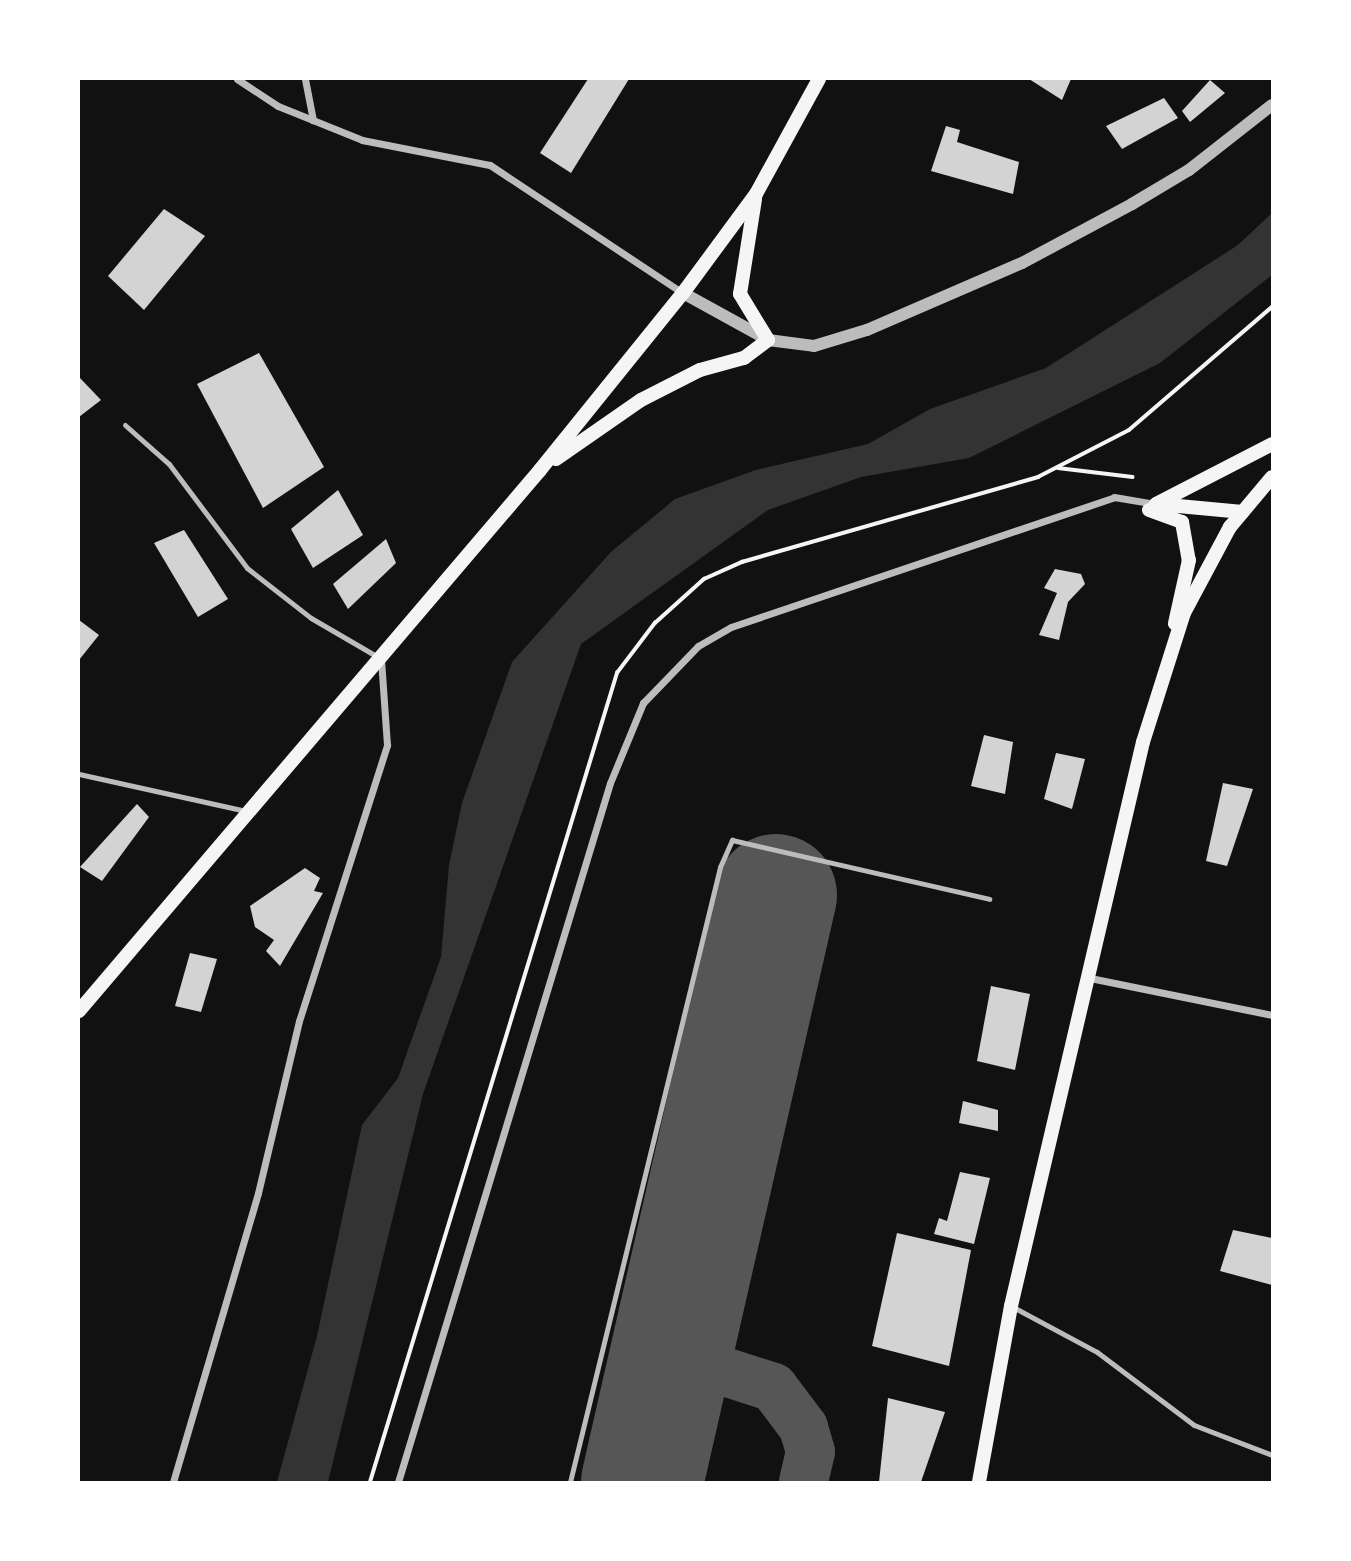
<!DOCTYPE html>
<html>
<head>
<meta charset="utf-8">
<style>
	body { margin:0 }
	#map { position:relative; width:1351px; height:1561px; overflow:hidden; background:#111; font-family:"Varela Round",sans-serif }
	div>[style] { position:absolute }
	[style*='--x'] { left:calc(var(--x)*1px); top:calc(var(--y)*1px); width:calc(var(--w)*1px); rotate:calc(var(--a)*1deg) }
	.water>* { inset:0; background:#333 }
	.taxiway>* { height:49px; margin:-24.5px; padding:0 24.5px; transform-origin:24.5px; border-radius:24.5px; background:#565656 }
	.runway>* { height:122px; margin:-61px; padding:0 61px; transform-origin:61px; border-radius:61px; background:#565656 }
	.building>* { inset:0; background:#d3d3d3 }
	.path>* { height:3.5px; margin:-1.75px; padding:0 1.75px; transform-origin:1.75px; border-radius:1.75px; background:#f5f5f5 }
	.service>* { height:5px; margin:-2.5px; padding:0 2.5px; transform-origin:2.5px; border-radius:2.5px; background:#bcbcbc }
	.minor>* { height:7px; margin:-3.5px; padding:0 3.5px; transform-origin:3.5px; border-radius:3.5px; background:#bcbcbc }
	.tertiary>* { height:12px; margin:-6px; padding:0 6px; transform-origin:6px; border-radius:6px; background:#bcbcbc }
	.secondary>* { height:14px; margin:-7px; padding:0 7px; transform-origin:7px; border-radius:7px; background:#f5f5f5 }
	span { translate:-50% -50%; white-space:nowrap; text-align:center; line-height:1.15; -webkit-text-stroke:6px #fff; paint-order:stroke }
	.frame { position:absolute; inset:0; border:80px solid #fff; pointer-events:none }
</style>
</head>
<body>
<div id="map">
	<div class="water">
		<i style="clip-path:polygon(1272px 213px,1272px 275px,1160px 363px,969px 458px,861px 477px,768px 510px,581px 644px,423px 1094px,328px 1482px,277px 1482px,317px 1336px,362px 1125px,398px 1078px,441px 957px,449px 865px,462px 803px,512px 662px,611px 552px,675px 499px,756px 470px,868px 444px,930px 409px,1046px 368px,1238px 245px)"></i>
	</div>
	<div class="taxiway">
		<i style="--x:671;--y:1354;--w:107;--a:17.9"></i>
		<i style="--x:773;--y:1387;--w:50;--a:53.1"></i>
		<i style="--x:803;--y:1427;--w:25;--a:74"></i>
		<i style="--x:810;--y:1451;--w:32;--a:103"></i>
	</div>
	<div class="runway">
		<i style="--x:642;--y:1482;--w:602;--a:-77.14"></i>
	</div>
	<div class="building">
		<i style="clip-path:polygon(588px 79px,629px 79px,571px 173px,540px 153px)"></i>
		<i style="clip-path:polygon(1029px 79px,1071px 79px,1062px 100px)"></i>
		<i style="clip-path:polygon(1210px 80px,1225px 93px,1190px 122px,1182px 111px)"></i>
		<i style="clip-path:polygon(1164px 98px,1178px 118px,1122px 149px,1106px 126px)"></i>
		<i style="clip-path:polygon(946px 126px,960px 130px,957px 142px,1019px 162px,1013px 194px,931px 171px)"></i>
		<i style="clip-path:polygon(164px 209px,205px 236px,144px 310px,108px 276px)"></i>
		<i style="clip-path:polygon(259px 353px,324px 467px,263px 508px,197px 384px)"></i>
		<i style="clip-path:polygon(79px 377px,101px 400px,79px 417px)"></i>
		<i style="clip-path:polygon(338px 490px,363px 535px,313px 568px,291px 529px)"></i>
		<i style="clip-path:polygon(184px 530px,228px 599px,198px 617px,154px 543px)"></i>
		<i style="clip-path:polygon(386px 539px,396px 563px,348px 609px,333px 584px)"></i>
		<i style="clip-path:polygon(1055px 569px,1081px 574px,1085px 584px,1068px 602px,1059px 640px,1039px 635px,1057px 593px,1044px 588px)"></i>
		<i style="clip-path:polygon(79px 620px,99px 635px,79px 660px)"></i>
		<i style="clip-path:polygon(984px 735px,1013px 742px,1005px 794px,971px 786px)"></i>
		<i style="clip-path:polygon(1056px 753px,1085px 759px,1072px 809px,1044px 799px)"></i>
		<i style="clip-path:polygon(1223px 783px,1253px 789px,1227px 866px,1206px 861px)"></i>
		<i style="clip-path:polygon(137px 804px,149px 817px,102px 881px,80px 867px)"></i>
		<i style="clip-path:polygon(305px 868px,320px 878px,314px 891px,323px 893px,280px 966px,266px 951px,274px 940px,255px 927px,250px 906px)"></i>
		<i style="clip-path:polygon(190px 953px,217px 959px,201px 1012px,175px 1006px)"></i>
		<i style="clip-path:polygon(991px 986px,1030px 994px,1015px 1070px,977px 1061px)"></i>
		<i style="clip-path:polygon(963px 1101px,998px 1110px,998px 1131px,959px 1123px)"></i>
		<i style="clip-path:polygon(960px 1172px,990px 1178px,974px 1244px,934px 1234px,939px 1218px,947px 1221px)"></i>
		<i style="clip-path:polygon(1233px 1230px,1272px 1238px,1272px 1285px,1220px 1271px)"></i>
		<i style="clip-path:polygon(897px 1233px,971px 1250px,949px 1366px,872px 1346px)"></i>
		<i style="clip-path:polygon(888px 1398px,945px 1412px,921px 1482px,879px 1482px)"></i>
	</div>
	<div class="path">
		<i style="--x:1058;--y:468;--w:75;--a:6.9"></i>
		<i style="--x:370;--y:1482;--w:846;--a:-73.02"></i>
		<i style="--x:617;--y:673;--w:63;--a:-52.8"></i>
		<i style="--x:655;--y:623;--w:66;--a:-41.9"></i>
		<i style="--x:704;--y:579;--w:42;--a:-24.1"></i>
		<i style="--x:742;--y:562;--w:308;--a:-16"></i>
		<i style="--x:1038;--y:477;--w:102;--a:-27.3"></i>
		<i style="--x:1129;--y:430;--w:189;--a:-40.7"></i>
	</div>
	<div class="service">
		<i style="--x:125;--y:425;--w:59;--a:41.6"></i>
		<i style="--x:169;--y:464;--w:130;--a:53.1"></i>
		<i style="--x:247;--y:568;--w:81;--a:38"></i>
		<i style="--x:311;--y:618;--w:78;--a:30.2"></i>
		<i style="--x:79;--y:774;--w:171;--a:12.5"></i>
		<i style="--x:1013;--y:1307;--w:95;--a:28.2"></i>
		<i style="--x:1097;--y:1352;--w:121;--a:37"></i>
		<i style="--x:1194;--y:1425;--w:84;--a:21"></i>
		<i style="--x:570;--y:1482;--w:633;--a:-76.29"></i>
		<i style="--x:720;--y:867;--w:30;--a:-66"></i>
		<i style="--x:732;--y:840;--w:264;--a:12.9"></i>
	</div>
	<div class="minor">
		<i style="--x:237;--y:79;--w:49;--a:33.4"></i>
		<i style="--x:278;--y:106;--w:91;--a:22"></i>
		<i style="--x:362;--y:140;--w:130;--a:11.1"></i>
		<i style="--x:490;--y:165;--w:232;--a:33.6"></i>
		<i style="--x:305;--y:79;--w:42;--a:79"></i>
		<i style="--x:1090;--y:978;--w:186;--a:11.5"></i>
		<i style="--x:173;--y:1482;--w:301;--a:-73.6"></i>
		<i style="--x:258;--y:1193;--w:177;--a:-76.6"></i>
		<i style="--x:299;--y:1021;--w:290;--a:-72.3"></i>
		<i style="--x:387;--y:745;--w:86;--a:-94"></i>
		<i style="--x:398;--y:1482;--w:730;--a:-73.13"></i>
		<i style="--x:610;--y:783;--w:87;--a:-67.6"></i>
		<i style="--x:643;--y:703;--w:79;--a:-46"></i>
		<i style="--x:698;--y:646;--w:38;--a:-30"></i>
		<i style="--x:731;--y:627;--w:404;--a:-18.7"></i>
		<i style="--x:1114;--y:497;--w:43;--a:9.5"></i>
	</div>
	<div class="tertiary">
		<i style="--x:683;--y:293;--w:97;--a:28.9"></i>
		<i style="--x:768;--y:340;--w:46;--a:7.4"></i>
		<i style="--x:814;--y:346;--w:55;--a:-16.8"></i>
		<i style="--x:867;--y:330;--w:169;--a:-23.4"></i>
		<i style="--x:1022;--y:263;--w:125;--a:-28.2"></i>
		<i style="--x:1132;--y:204;--w:66;--a:-30.8"></i>
		<i style="--x:1189;--y:170;--w:105;--a:-38.1"></i>
	</div>
	<div class="secondary">
		<i style="--x:556;--y:459;--w:103;--a:-34.8"></i>
		<i style="--x:641;--y:400;--w:66;--a:-27"></i>
		<i style="--x:700;--y:370;--w:46;--a:-15.3"></i>
		<i style="--x:744;--y:358;--w:30;--a:-37"></i>
		<i style="--x:768;--y:340;--w:54;--a:-121.3"></i>
		<i style="--x:740;--y:294;--w:96;--a:-81"></i>
		<i style="--x:1156;--y:504;--w:131;--a:-27.3"></i>
		<i style="--x:1157;--y:504;--w:86;--a:5.3"></i>
		<i style="--x:1149;--y:510;--w:35;--a:20"></i>
		<i style="--x:1182;--y:522;--w:39;--a:80"></i>
		<i style="--x:1189;--y:560;--w:65;--a:102.5"></i>
		<i style="--x:79;--y:1011;--w:711;--a:-49.56"></i>
		<i style="--x:540;--y:470;--w:228;--a:-51.1"></i>
		<i style="--x:683;--y:293;--w:123;--a:-53.6"></i>
		<i style="--x:756;--y:194;--w:131;--a:-61.3"></i>
		<i style="--x:979;--y:1482;--w:179;--a:-79.7"></i>
		<i style="--x:1011;--y:1306;--w:579;--a:-76.83"></i>
		<i style="--x:1143;--y:742;--w:135;--a:-72.4"></i>
		<i style="--x:1184;--y:613;--w:98;--a:-61.9"></i>
		<i style="--x:1230;--y:527;--w:65;--a:-50"></i>
	</div>
	<div class="frame"></div>
</div>
</body>
</html>
